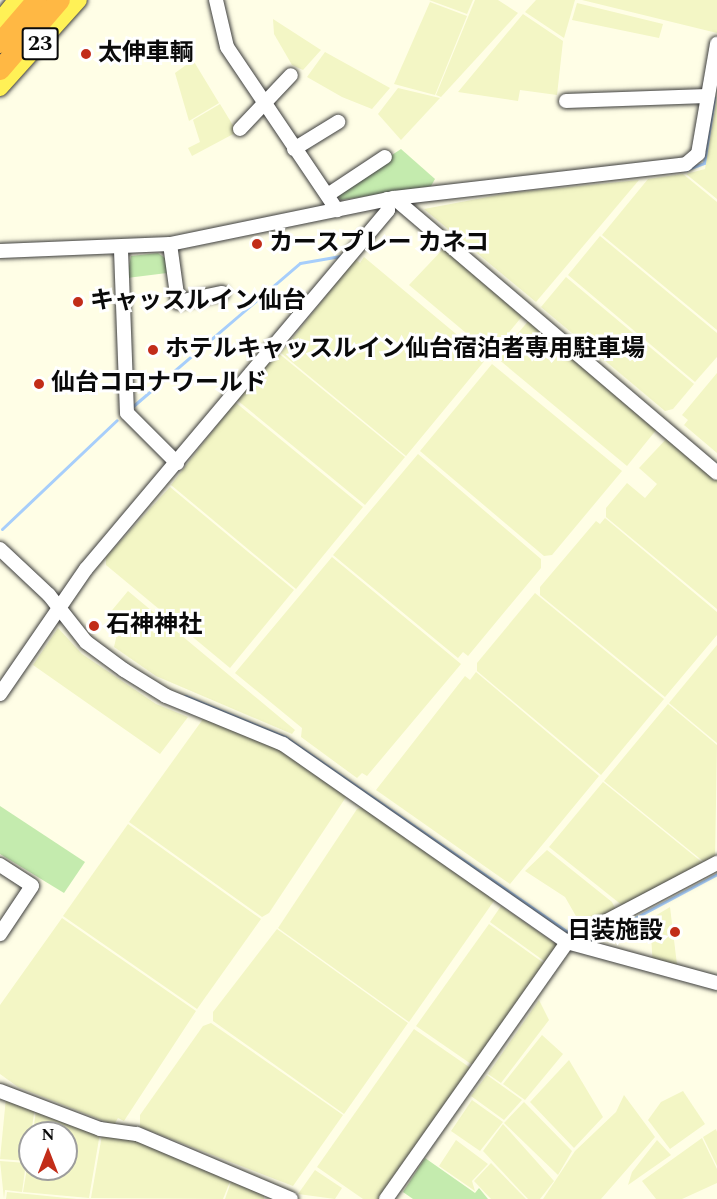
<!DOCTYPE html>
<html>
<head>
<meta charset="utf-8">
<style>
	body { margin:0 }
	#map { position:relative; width:717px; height:1199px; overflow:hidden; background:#fffee6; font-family:Spectral,"Noto Sans JP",serif }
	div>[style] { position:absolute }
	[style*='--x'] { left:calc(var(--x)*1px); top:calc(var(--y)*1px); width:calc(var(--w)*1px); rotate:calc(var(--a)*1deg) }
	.farmland>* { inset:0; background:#f3f6c5 }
	.green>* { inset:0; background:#c4ebae }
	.stream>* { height:3px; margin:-1.5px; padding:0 1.5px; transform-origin:1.5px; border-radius:1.5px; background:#a7cefb }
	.roads { filter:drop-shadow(0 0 2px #3d3d3d) drop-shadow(0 0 2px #3d3d3d) }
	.minor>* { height:14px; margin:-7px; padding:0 7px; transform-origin:7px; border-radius:7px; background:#fff }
	.major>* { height:16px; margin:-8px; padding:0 8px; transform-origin:8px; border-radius:8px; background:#fff156 }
	.highway>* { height:20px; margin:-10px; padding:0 10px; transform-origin:10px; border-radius:10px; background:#ffb844 }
	.dots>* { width:16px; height:16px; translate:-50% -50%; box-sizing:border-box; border:3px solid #fff; border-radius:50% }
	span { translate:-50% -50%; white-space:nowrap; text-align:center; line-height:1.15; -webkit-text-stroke:6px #fff; paint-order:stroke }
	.shield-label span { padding:2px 4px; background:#fff; border:2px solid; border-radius:4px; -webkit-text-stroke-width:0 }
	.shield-label { font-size:22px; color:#0a0a0a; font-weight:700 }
	.poi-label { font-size:24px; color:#0a0a0a; font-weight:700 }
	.left { translate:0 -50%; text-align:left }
	.right { translate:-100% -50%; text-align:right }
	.north { position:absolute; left:18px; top:1121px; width:60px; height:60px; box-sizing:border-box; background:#fff; border:2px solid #9d9d9d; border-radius:50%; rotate:0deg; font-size:16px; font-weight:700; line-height:24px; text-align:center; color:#0a0a0a }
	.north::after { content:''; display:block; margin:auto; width:21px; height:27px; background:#c22d19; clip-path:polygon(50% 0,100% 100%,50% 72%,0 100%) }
</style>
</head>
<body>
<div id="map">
	<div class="farmland">
		<i style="clip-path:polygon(429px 0,473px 0,467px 14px)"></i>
		<i style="clip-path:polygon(475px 0,498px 0,518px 13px,441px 97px,436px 95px)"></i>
		<i style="clip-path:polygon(536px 0,575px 0,564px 38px,525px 12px)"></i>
		<i style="clip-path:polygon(582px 0,717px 0,717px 33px)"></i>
		<i style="clip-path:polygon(430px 2px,467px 16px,435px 95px,394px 84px)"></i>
		<i style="clip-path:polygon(577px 3px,663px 24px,659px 38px,572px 20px)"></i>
		<i style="clip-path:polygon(523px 14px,563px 41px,557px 95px,520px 90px,518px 101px,458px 92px)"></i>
		<i style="clip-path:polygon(273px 19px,321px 50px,303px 70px,292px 65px,274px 34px)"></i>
		<i style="clip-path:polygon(325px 52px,390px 88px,372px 109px,342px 97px,307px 77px)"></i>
		<i style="clip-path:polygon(193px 60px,219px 103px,189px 121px,175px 73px)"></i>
		<i style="clip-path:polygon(398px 88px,440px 98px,401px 140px,378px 114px)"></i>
		<i style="clip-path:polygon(717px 98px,717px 199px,686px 174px,705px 169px)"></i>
		<i style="clip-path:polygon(220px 104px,237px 132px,192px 156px,188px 148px,200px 142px,193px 120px)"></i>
		<i style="clip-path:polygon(683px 174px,717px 202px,717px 330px,602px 235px,648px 179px)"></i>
		<i style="clip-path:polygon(639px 180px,536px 302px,424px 209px,509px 193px)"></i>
		<i style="clip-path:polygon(600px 236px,717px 333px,717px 357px,695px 382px,568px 275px)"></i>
		<i style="clip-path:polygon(444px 248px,524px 314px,491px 354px,409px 285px)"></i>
		<i style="clip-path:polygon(364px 257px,486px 359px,406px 456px,281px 353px,355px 259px,360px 263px)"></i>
		<i style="clip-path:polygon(566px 277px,694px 384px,673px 409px,665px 411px,541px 307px)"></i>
		<i style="clip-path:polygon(530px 319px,657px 429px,627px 466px,497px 358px)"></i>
		<i style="clip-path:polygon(277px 352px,405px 457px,365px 505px,237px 400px)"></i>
		<i style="clip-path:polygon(492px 364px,622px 471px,552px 555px,544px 556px,420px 451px)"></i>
		<i style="clip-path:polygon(717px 373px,717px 453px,684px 425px,688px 420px,682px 415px)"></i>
		<i style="clip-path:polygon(235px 402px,363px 507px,296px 589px,171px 485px)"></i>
		<i style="clip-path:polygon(669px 436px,717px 476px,717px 609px,606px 517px,606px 508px,627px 483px,645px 498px,657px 484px,639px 468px)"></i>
		<i style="clip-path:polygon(418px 454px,541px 559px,541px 568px,468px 656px,463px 652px,458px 658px,333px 555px)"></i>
		<i style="clip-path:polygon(170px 487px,294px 590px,230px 668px,106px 565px,106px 557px)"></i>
		<i style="clip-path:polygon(605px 518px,717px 612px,717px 635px,665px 697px,540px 595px,540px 587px,596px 521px,600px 524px)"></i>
		<i style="clip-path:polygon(332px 557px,461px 664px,367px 776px,362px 773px,357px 778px,301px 737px,302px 728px,235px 673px)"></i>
		<i style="clip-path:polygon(128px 591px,295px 730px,292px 734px,156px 676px,114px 647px,119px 625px,108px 615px)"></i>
		<i style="clip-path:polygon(535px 593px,664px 699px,601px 775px,477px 671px,477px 663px)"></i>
		<i style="clip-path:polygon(58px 628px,82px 654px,156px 704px,188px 717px,160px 754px,33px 665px)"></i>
		<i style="clip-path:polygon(717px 645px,717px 743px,669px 703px)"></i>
		<i style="clip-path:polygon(476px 672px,599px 776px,510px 884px,376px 790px,465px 676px,470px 680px)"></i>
		<i style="clip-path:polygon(668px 704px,717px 745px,715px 862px,712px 857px,704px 862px,604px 781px)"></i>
		<i style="clip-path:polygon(203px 719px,283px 749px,348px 794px,269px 913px,262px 917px,129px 822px)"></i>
		<i style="clip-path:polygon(603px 782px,703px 863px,623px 906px,549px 847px)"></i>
		<i style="clip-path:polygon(365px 806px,496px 898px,409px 1022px,278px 928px,357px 809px)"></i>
		<i style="clip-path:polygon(128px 824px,261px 919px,197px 1009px,63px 916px)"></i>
		<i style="clip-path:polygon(547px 850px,612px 902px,618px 914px,584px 930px,565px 897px,525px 871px)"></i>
		<i style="clip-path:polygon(501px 906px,563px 949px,551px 966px,490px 922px)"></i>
		<i style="clip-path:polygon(670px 907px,678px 973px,653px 967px,650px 919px)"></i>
		<i style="clip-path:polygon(62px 918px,196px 1011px,124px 1121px,118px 1118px,114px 1125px,18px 1087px,0 1074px,0 1005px)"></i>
		<i style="clip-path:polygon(489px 924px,545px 964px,474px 1066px,416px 1026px)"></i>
		<i style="clip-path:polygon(277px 929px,408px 1023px,344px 1114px,213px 1021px,213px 1012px)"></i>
		<i style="clip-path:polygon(539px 1000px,549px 1020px,501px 1083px,488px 1074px)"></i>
		<i style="clip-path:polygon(211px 1023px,343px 1115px,293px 1186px,140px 1127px,140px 1115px,203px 1026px)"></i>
		<i style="clip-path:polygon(414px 1029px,472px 1069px,386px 1199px,363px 1199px,317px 1167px)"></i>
		<i style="clip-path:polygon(542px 1035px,563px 1054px,525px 1100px,503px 1084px)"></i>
		<i style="clip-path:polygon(569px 1060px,603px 1117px,574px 1148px,530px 1102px)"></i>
		<i style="clip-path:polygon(487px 1075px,522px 1100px,504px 1120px,471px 1096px)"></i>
		<i style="clip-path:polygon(683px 1091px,705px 1124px,670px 1149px,648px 1120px,661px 1102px)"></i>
		<i style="clip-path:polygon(624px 1095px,655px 1137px,601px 1199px,543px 1199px,575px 1151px,616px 1112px)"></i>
		<i style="clip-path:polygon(6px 1098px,35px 1107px,27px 1161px,0 1159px)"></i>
		<i style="clip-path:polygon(472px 1100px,503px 1122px,480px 1151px,451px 1131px)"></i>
		<i style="clip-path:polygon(524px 1102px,572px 1151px,558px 1175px,504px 1123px)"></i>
		<i style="clip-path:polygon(36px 1110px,100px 1133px,89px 1198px,23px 1192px,30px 1150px,30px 1169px,66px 1169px,66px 1133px,33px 1133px)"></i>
		<i style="clip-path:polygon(503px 1124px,554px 1181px,540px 1199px,528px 1199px,483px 1151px)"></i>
		<i style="clip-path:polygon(716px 1129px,717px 1132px,717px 1166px,703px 1137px)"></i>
		<i style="clip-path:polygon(102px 1135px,138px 1141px,231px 1179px,223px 1199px,91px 1198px)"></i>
		<i style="clip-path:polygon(702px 1138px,717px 1169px,717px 1183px,682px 1199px,656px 1199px,642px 1181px)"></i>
		<i style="clip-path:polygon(456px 1140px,488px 1164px,472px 1181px,475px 1191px,439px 1166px)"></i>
		<i style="clip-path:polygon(657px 1140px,671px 1155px,628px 1185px,632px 1172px)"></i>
		<i style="clip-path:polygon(0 1161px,26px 1163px,22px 1192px,5px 1190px,4px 1199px)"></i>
		<i style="clip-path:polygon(491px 1163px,526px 1199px,491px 1199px,474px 1181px)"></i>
		<i style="clip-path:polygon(315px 1170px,342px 1188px,335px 1199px,298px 1194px)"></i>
		<i style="clip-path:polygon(232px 1179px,264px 1190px,264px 1199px,225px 1199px)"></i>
		<i style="clip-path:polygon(7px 1192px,77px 1199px,6px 1199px)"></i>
	</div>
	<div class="green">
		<i style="clip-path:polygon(401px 149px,435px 179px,431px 186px,341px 200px,336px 192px)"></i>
		<i style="clip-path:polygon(158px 253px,165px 258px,167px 273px,127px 278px,131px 256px)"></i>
		<i style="clip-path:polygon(0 806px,85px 862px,64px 893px,0 854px)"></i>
		<i style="clip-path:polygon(425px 1158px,475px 1193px,479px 1188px,488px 1199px,413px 1199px,403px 1192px)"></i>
	</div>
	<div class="stream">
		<i style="--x:685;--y:170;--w:20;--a:-20"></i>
		<i style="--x:704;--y:163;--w:66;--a:-81.3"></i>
		<i style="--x:132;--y:407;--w:221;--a:-40.6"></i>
		<i style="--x:300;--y:263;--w:41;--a:-9.9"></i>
		<i style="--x:2;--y:529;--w:158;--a:-43.5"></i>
		<i style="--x:185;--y:696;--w:108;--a:22.3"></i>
		<i style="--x:285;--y:737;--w:349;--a:34.6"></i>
		<i style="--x:588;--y:943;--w:146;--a:-28.1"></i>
	</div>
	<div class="roads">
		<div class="minor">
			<i style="--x:216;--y:0;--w:48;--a:76.8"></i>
			<i style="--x:227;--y:47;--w:197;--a:56"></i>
			<i style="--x:566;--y:101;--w:141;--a:-2"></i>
			<i style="--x:240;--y:129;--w:74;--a:-46.6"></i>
			<i style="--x:294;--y:149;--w:52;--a:-31.5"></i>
			<i style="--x:329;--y:194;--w:67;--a:-33.5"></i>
			<i style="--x:394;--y:198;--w:424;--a:40.4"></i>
			<i style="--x:170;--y:244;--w:59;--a:82.1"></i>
			<i style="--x:178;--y:302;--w:45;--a:-11.6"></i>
			<i style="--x:121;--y:250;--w:163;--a:87.9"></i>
			<i style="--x:127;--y:413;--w:71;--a:45"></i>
			<i style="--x:0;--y:251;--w:170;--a:-2.4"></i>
			<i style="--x:170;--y:244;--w:229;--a:-11.6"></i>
			<i style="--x:394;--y:198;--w:294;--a:-6.6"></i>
			<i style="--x:686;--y:164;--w:16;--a:-40"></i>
			<i style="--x:698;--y:154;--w:112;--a:-80.2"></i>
			<i style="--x:0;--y:549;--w:67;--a:43.2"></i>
			<i style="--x:49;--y:595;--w:60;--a:51.8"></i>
			<i style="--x:86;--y:642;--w:47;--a:36.4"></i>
			<i style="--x:124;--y:670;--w:49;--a:31.8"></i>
			<i style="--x:166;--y:696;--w:126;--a:22.3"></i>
			<i style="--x:283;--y:744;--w:346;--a:34.9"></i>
			<i style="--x:567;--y:942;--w:156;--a:15.3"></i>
			<i style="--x:0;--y:694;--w:152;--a:-55.5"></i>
			<i style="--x:86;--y:569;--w:469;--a:-49.9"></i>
			<i style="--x:388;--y:210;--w:11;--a:-95"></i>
			<i style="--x:0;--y:865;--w:38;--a:33"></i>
			<i style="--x:32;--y:886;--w:58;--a:123.7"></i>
			<i style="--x:0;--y:1091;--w:107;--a:20.8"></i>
			<i style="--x:100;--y:1129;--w:37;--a:8"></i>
			<i style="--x:137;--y:1134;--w:167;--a:22.9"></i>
			<i style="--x:386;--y:1199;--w:314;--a:-54.8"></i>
			<i style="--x:567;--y:942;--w:170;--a:-27.8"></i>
		</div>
		<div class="major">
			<i style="--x:0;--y:20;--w:26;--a:-51"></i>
			<i style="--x:0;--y:88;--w:118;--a:-48.1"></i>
		</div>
		<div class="highway">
			<i style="--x:0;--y:43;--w:57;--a:-49.3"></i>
			<i style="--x:0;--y:70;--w:92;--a:-49.4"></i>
		</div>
	</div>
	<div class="dots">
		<i style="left:86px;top:54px;background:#c22d19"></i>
		<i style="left:257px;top:244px;background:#c22d19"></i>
		<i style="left:78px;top:302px;background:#c22d19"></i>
		<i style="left:153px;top:350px;background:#c22d19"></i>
		<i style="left:39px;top:384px;background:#c22d19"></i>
		<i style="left:94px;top:626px;background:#c22d19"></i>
		<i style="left:675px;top:932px;background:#c22d19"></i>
	</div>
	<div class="shield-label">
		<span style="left:40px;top:44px">23</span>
	</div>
	<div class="poi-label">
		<span class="left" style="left:98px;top:54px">太伸車輌</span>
		<span class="left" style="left:269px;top:244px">カースプレー カネコ</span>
		<span class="left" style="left:90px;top:302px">キャッスルイン仙台</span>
		<span class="left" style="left:165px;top:350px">ホテルキャッスルイン仙台宿泊者専用駐車場</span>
		<span class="left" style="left:51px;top:384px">仙台コロナワールド</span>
		<span class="left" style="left:106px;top:626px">石神神社</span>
		<span class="right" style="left:663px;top:932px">日装施設</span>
	</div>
	<div class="north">N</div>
</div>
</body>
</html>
